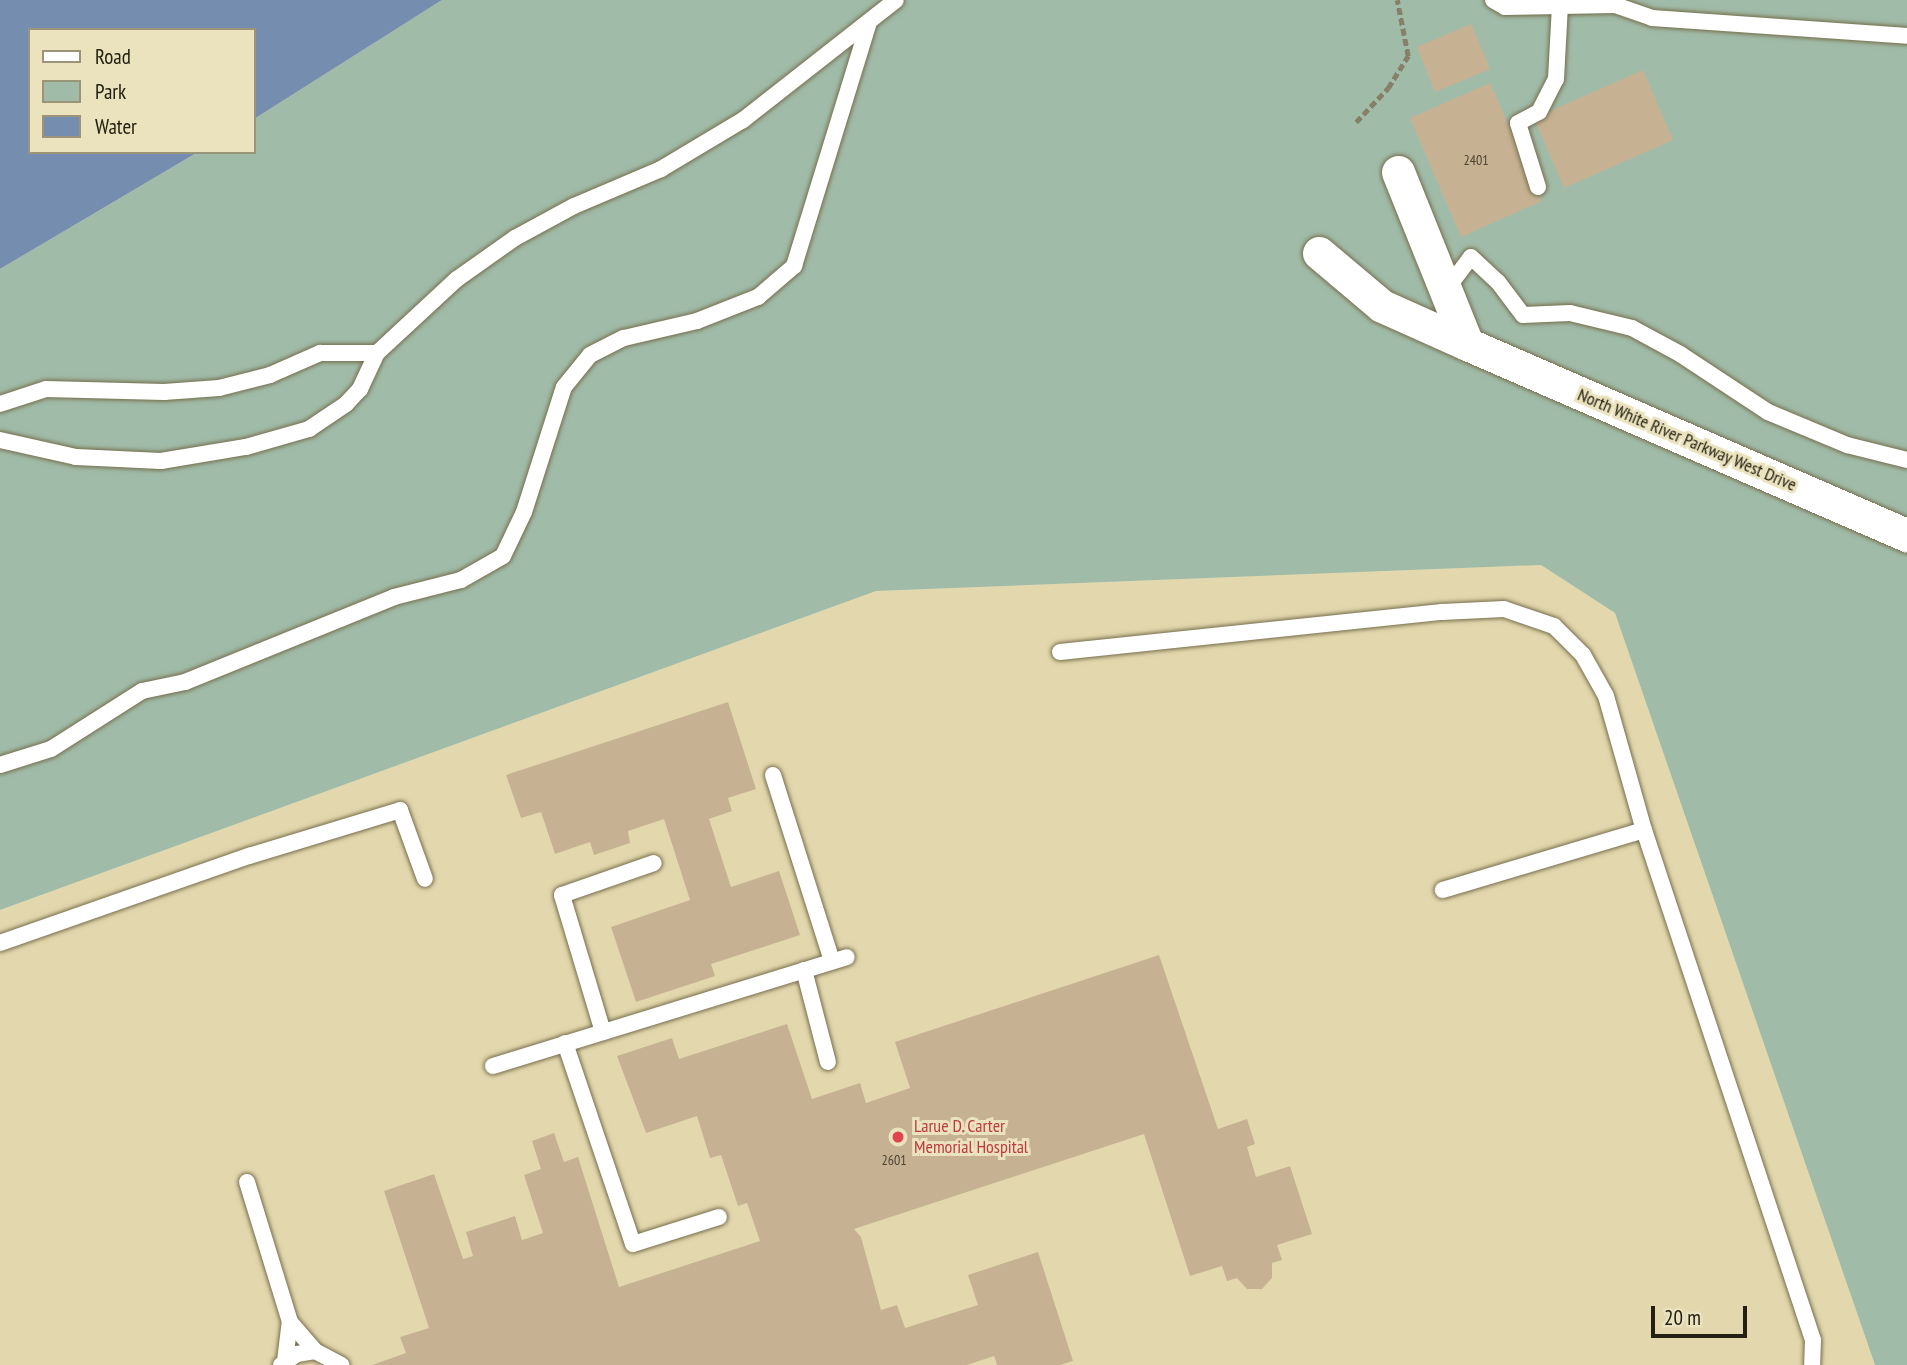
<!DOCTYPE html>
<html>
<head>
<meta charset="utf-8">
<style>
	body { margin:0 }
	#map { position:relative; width:1907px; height:1365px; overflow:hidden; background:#ebe2be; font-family:"PT Sans Narrow",sans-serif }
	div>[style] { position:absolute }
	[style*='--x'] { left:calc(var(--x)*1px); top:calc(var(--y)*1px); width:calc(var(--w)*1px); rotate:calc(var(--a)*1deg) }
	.built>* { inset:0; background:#e3d8ad }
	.green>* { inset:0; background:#a0bca8 }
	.water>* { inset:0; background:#758eb0 }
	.building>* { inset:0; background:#c6b293 }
	.path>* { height:4.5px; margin-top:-2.25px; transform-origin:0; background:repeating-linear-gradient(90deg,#868068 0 7px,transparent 0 10.5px) }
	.roads { filter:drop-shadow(0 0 2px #776e4e) drop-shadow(0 0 2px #776e4e) }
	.service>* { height:16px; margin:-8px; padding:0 8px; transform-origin:8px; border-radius:8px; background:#fff }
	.minor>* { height:33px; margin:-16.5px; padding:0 16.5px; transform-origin:16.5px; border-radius:16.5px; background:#fff }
	.dots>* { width:19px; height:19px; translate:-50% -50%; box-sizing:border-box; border:4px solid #ebe2be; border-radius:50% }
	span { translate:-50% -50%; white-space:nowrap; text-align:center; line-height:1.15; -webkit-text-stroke:6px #ebe2be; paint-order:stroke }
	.number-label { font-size:14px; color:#4c4432 }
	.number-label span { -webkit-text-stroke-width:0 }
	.street-label { font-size:18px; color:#232012 }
	.health-label { font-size:18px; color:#be3a42 }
	.left { translate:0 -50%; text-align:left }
	.legend { position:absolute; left:28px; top:28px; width:228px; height:126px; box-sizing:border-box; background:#ebe2be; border:2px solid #9b9479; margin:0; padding:9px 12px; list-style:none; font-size:21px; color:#232012 }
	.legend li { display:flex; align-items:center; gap:14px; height:35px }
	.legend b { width:35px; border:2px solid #9b9479 }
	.scale { position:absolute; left:1651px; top:1306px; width:96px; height:32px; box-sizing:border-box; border:4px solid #232012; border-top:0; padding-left:9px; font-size:21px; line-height:24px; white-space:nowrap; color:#232012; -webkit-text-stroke:5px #ebe2be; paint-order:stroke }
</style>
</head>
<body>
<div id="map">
	<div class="built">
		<i style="clip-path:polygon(1541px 565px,1615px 613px,1875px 1365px,0 1365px,0 910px,876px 591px)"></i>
	</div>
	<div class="green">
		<i style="clip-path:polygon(442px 0,1907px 0,1907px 1365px,1875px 1365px,1615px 613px,1541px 565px,876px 591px,0 910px,0 269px,198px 152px,254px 152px,254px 119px)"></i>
	</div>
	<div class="water">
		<i style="clip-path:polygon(0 0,442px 0,254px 119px,254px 30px,30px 30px,30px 152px,198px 152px,0 269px)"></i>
	</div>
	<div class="building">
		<i style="clip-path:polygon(1471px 24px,1490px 69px,1435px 92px,1417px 47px)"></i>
		<i style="clip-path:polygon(1643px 70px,1673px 140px,1564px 188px,1534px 118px)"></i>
		<i style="clip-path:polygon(1490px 83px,1542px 201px,1461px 237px,1410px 118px)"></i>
		<i style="clip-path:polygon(728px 702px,756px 789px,728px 798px,732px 811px,709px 819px,731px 887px,779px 871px,800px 935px,711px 964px,715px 976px,636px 1002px,611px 927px,690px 900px,664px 819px,628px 831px,630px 843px,594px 855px,590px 842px,555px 854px,541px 812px,521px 818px,506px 775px)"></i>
		<i style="clip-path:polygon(1159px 955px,1218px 1129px,1247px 1119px,1255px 1144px,1247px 1147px,1256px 1177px,1290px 1166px,1312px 1234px,1277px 1245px,1282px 1260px,1272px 1263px,1272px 1278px,1262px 1289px,1247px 1289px,1237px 1278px,1227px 1281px,1222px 1266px,1190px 1276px,1144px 1134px,854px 1229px,861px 1237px,881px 1310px,897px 1305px,905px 1328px,978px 1305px,968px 1275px,1038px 1252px,1073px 1361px,1060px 1365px,997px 1365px,994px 1356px,967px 1365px,372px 1365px,406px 1353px,400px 1337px,429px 1328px,384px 1191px,434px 1174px,463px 1259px,473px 1256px,466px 1232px,515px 1216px,522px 1240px,543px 1233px,524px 1175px,541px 1169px,532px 1141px,554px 1133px,564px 1162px,578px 1157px,619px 1287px,760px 1241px,747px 1203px,738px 1206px,721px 1155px,710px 1158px,697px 1116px,646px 1133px,617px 1056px,672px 1038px,679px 1059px,787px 1024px,812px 1099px,860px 1083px,866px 1103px,910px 1088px,895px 1042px)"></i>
	</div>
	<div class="path">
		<i style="--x:1356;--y:122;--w:47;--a:-46.7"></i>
		<i style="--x:1388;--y:88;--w:38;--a:-58"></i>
		<i style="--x:1408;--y:56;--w:57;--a:-101.1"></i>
	</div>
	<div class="roads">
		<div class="service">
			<i style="--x:1493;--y:0;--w:14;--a:30"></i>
			<i style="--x:1505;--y:7;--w:110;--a:-1"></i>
			<i style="--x:1615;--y:5;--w:39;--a:19"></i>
			<i style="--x:1652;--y:18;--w:256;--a:4"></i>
			<i style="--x:1538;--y:187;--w:67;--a:-107.4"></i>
			<i style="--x:1518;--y:123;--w:24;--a:-28"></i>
			<i style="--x:1539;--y:112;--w:37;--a:-63"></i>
			<i style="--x:1556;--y:79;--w:75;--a:-86.9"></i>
			<i style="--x:1446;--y:290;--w:41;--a:-52.9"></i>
			<i style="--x:1471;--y:257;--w:37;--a:43"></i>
			<i style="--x:1498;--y:282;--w:41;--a:52.9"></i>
			<i style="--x:1523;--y:315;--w:47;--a:-2.4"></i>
			<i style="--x:1570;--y:313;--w:64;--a:13.6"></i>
			<i style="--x:1632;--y:328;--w:55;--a:28.4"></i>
			<i style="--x:1680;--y:354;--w:105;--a:33.4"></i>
			<i style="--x:1768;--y:412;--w:86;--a:22.7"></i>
			<i style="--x:1847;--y:445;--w:62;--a:14"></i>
			<i style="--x:0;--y:404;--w:48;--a:-18.1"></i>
			<i style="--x:46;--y:389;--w:118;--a:1.5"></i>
			<i style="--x:164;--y:392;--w:55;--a:-4.2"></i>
			<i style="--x:219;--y:388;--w:53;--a:-14.3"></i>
			<i style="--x:270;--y:375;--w:55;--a:-23.7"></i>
			<i style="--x:320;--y:353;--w:57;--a:0"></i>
			<i style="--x:377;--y:353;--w:109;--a:-42.8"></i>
			<i style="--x:457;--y:279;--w:71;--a:-35.3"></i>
			<i style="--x:515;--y:238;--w:67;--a:-28.5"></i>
			<i style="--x:574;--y:206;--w:95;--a:-23"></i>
			<i style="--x:661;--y:169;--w:96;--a:-30.9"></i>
			<i style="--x:743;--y:120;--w:194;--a:-38.1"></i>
			<i style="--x:0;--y:440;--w:78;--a:12.6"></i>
			<i style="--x:76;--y:457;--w:85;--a:2.7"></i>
			<i style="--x:161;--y:461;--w:86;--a:-9.4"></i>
			<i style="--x:246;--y:447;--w:66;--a:-15.9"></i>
			<i style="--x:309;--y:429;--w:45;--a:-34"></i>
			<i style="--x:346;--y:404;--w:21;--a:-47"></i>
			<i style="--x:360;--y:389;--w:40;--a:-65"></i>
			<i style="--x:1060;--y:652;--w:384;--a:-6"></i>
			<i style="--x:1442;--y:612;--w:62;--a:-2.8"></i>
			<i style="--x:1504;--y:609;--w:53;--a:18.8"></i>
			<i style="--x:1554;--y:626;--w:41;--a:45"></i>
			<i style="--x:1583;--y:655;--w:47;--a:60.7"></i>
			<i style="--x:1606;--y:696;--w:139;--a:74.2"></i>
			<i style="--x:1644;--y:830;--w:210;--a:163.4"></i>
			<i style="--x:0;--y:765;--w:53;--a:-17.4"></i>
			<i style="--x:51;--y:749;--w:108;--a:-32.5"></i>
			<i style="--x:142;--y:691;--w:44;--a:-11.8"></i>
			<i style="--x:185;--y:682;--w:226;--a:-22.1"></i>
			<i style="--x:394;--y:597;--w:69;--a:-14.2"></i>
			<i style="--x:461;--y:580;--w:48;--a:-29.7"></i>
			<i style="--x:503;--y:556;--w:49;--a:-64.5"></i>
			<i style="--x:524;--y:512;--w:131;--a:-72.3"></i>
			<i style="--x:564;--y:387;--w:41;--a:-50.9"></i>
			<i style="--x:590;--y:355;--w:38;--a:-27"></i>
			<i style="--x:624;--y:338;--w:75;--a:-13.1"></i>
			<i style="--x:697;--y:321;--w:66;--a:-21.5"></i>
			<i style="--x:758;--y:297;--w:48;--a:-40.7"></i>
			<i style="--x:794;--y:266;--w:252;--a:-72.9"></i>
			<i style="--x:773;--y:775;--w:195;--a:72.4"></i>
			<i style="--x:1644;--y:830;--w:537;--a:71.67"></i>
			<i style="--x:1813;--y:1340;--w:25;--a:92"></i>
			<i style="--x:0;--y:943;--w:264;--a:-19.3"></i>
			<i style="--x:249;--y:856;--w:158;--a:-16.9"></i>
			<i style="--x:400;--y:810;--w:73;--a:70.1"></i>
			<i style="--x:804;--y:970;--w:95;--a:75.4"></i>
			<i style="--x:603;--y:1032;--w:143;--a:-106.7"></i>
			<i style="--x:562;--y:895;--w:97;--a:-19.2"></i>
			<i style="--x:565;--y:1043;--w:212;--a:71.3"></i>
			<i style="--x:633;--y:1244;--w:90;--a:-17.4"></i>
			<i style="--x:493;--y:1066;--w:370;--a:-17.1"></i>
			<i style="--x:247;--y:1182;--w:146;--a:72.9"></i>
			<i style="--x:285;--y:1361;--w:39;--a:-83"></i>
			<i style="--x:290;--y:1322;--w:38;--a:49"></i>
			<i style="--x:281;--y:1365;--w:19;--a:-35"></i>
			<i style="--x:297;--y:1354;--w:18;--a:-9"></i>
			<i style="--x:315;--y:1351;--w:30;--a:28"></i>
		</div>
		<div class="minor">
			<i style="--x:1398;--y:172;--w:185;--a:68.1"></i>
			<i style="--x:1467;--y:344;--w:480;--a:23.5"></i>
			<i style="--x:1319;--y:253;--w:82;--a:40.1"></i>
			<i style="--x:1382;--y:306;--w:93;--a:24.1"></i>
		</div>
	</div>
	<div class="dots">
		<i style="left:898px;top:1137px;background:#e0444e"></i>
	</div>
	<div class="number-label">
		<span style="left:1476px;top:160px">2401</span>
		<span style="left:894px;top:1160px">2601</span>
	</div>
	<div class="street-label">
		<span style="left:1687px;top:440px;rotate:23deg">North White River Parkway West Drive</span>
	</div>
	<div class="health-label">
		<span class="left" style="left:914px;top:1137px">Larue D. Carter<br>Memorial Hospital</span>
	</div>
	<ul class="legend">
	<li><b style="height:9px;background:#fff"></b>Road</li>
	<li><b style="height:19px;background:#a0bca8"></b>Park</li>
	<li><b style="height:19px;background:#758eb0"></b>Water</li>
	</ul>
	<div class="scale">20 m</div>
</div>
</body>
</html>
